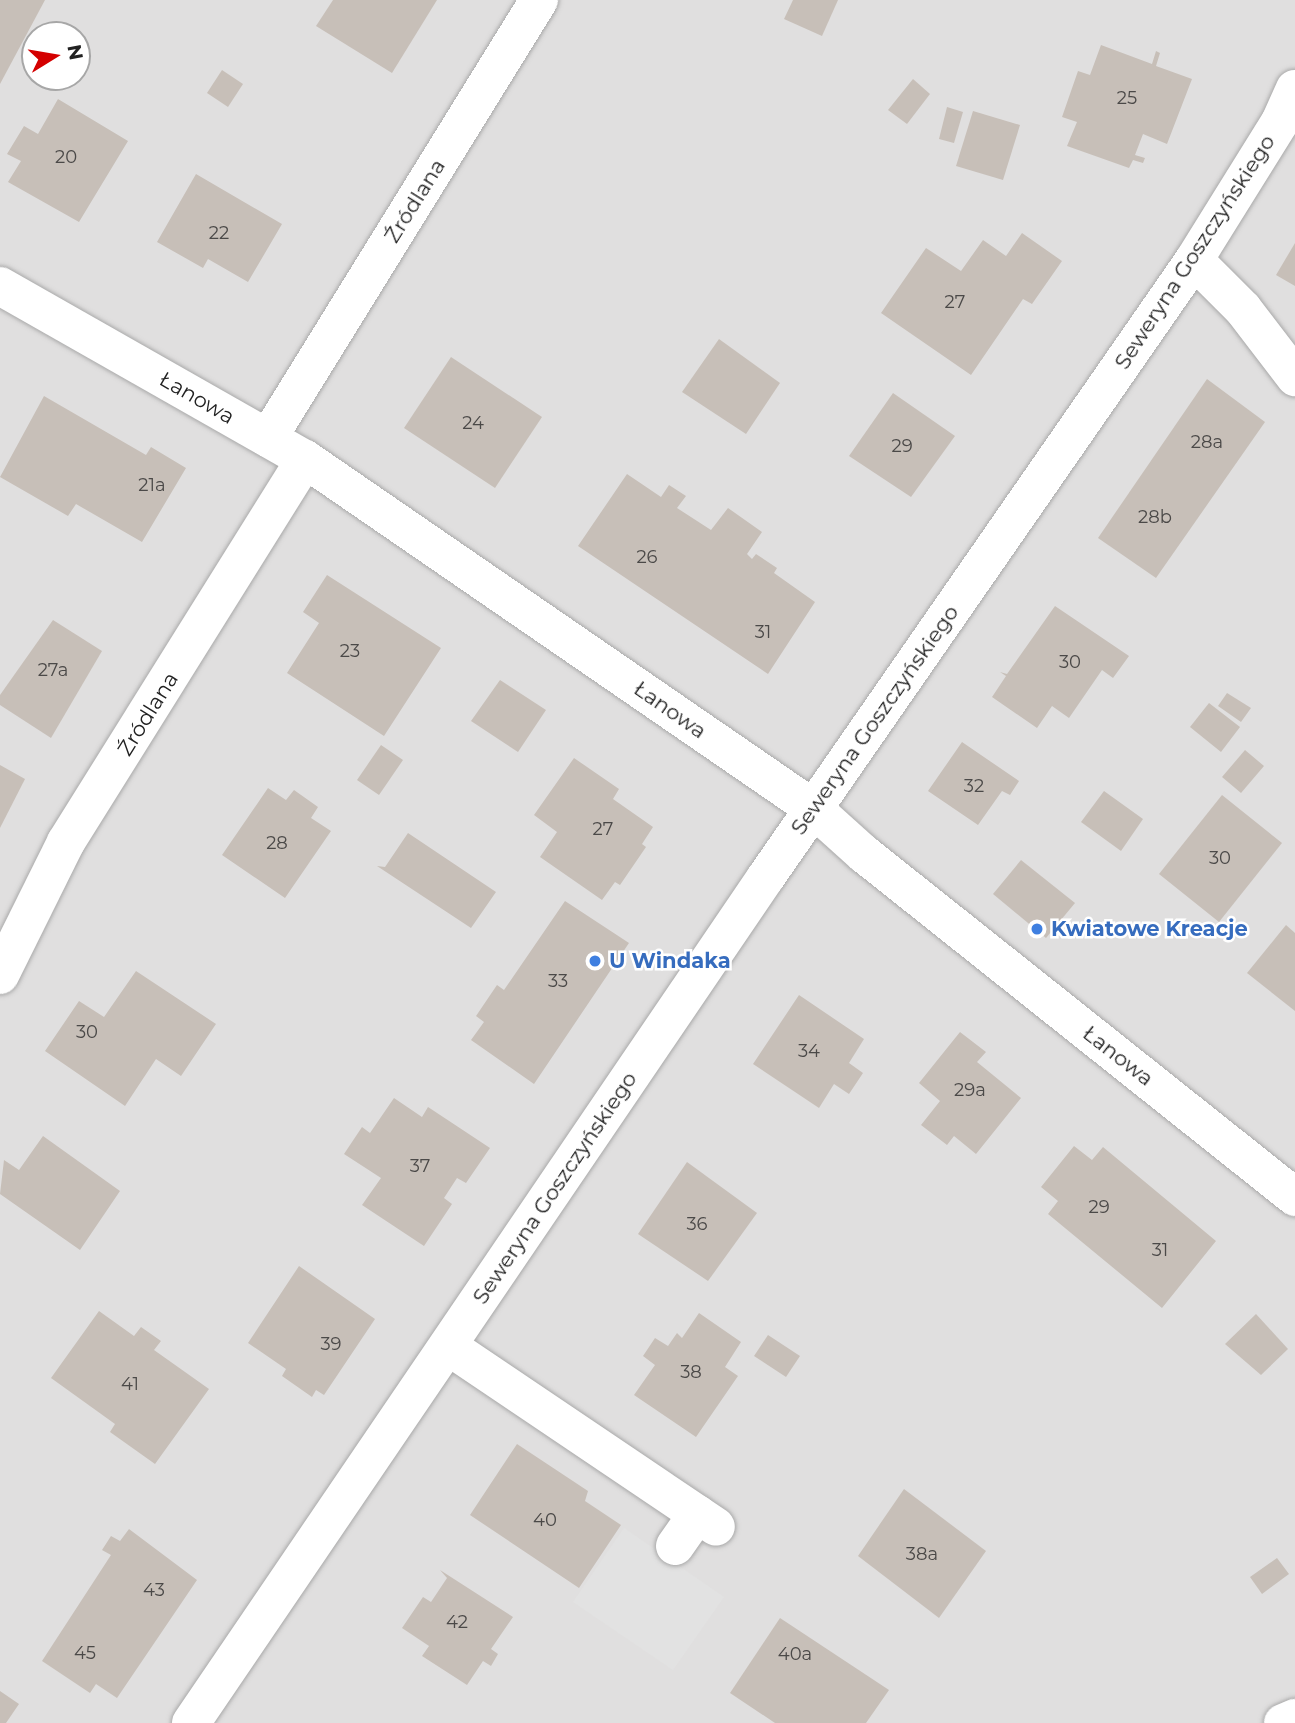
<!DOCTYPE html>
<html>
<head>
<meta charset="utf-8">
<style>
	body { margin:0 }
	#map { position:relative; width:1295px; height:1723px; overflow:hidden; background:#f2efe9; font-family:Montserrat,sans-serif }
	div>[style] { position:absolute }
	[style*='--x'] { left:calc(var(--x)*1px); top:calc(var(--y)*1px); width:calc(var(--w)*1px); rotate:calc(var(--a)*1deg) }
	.residential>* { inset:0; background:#e0dfdf }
	.parking>* { inset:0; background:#e2e2e2 }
	.building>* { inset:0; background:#c7bfb8 }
	.roads { filter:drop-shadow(0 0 2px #a9a9a9) drop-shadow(0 0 2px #a9a9a9) }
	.minor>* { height:38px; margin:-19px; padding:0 19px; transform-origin:19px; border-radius:19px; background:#fff }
	.dots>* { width:19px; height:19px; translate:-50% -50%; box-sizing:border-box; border:4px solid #fff; border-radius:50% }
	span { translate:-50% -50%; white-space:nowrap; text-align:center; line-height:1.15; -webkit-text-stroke:5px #fff; paint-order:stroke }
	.number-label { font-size:18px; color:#4b4948 }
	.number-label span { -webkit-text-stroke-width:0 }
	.street-label { font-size:21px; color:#222 }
	.shop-label { font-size:21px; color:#366cbe; font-weight:700 }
	.left { translate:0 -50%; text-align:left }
	.north { position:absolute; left:21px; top:21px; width:70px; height:70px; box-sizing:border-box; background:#fff; border:2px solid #a7a7a7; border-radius:50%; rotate:79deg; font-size:19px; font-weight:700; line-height:28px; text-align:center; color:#222 }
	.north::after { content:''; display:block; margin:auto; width:24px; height:32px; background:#d40000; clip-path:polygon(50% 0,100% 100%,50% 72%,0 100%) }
</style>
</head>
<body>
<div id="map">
	<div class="residential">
		<i style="clip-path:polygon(evenodd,0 0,1295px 0,1295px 1723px,0 1723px,0 0,35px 35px,77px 35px,77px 77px,35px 77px,35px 35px)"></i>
	</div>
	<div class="parking">
		<i style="clip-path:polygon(624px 1528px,724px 1597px,673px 1670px,573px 1602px)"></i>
	</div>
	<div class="building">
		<i style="clip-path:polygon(0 0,45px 0,0 84px)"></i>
		<i style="clip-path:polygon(333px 0,437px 0,392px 73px,316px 26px)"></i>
		<i style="clip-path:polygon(793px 0,838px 0,822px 36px,784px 19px)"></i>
		<i style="clip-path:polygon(1101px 45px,1152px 64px,1156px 51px,1160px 53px,1156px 66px,1192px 79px,1167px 144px,1143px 134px,1135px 155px,1145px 158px,1143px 163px,1133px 160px,1129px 168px,1067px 146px,1077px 122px,1062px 117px,1078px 71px,1090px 75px)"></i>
		<i style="clip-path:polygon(222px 70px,243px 84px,228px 107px,207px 93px)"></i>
		<i style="clip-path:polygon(913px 79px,930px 94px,907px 124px,888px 110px)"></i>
		<i style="clip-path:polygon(58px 99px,128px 141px,79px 222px,8px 182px,21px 161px,7px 154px,24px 126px,38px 134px)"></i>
		<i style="clip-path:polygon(947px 107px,963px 112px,954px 143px,939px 139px)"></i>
		<i style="clip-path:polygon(973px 111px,1020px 125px,1003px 180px,956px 166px)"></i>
		<i style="clip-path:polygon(196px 174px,282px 224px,248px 282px,208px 259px,203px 268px,157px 242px)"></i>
		<i style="clip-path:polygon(1022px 233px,1062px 261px,1032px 304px,1023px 299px,971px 375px,881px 313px,926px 248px,961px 271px,983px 240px,1006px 256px)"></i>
		<i style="clip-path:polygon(1295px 243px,1295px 286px,1276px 275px)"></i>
		<i style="clip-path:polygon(719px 339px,780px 383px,746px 434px,682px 392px)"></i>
		<i style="clip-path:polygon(451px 357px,542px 417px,495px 488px,404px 428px)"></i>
		<i style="clip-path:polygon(1207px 379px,1265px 422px,1156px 578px,1098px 538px)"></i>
		<i style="clip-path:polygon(893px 393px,955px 436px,911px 497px,849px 456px)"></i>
		<i style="clip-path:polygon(44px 396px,146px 455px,151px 447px,186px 468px,142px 542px,76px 504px,68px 516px,0 477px)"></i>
		<i style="clip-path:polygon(627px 474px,661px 497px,669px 485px,686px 496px,677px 508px,711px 530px,728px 508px,762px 532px,747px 554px,752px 559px,756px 554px,777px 568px,774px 573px,815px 602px,768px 674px,578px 546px)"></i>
		<i style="clip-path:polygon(327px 575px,441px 648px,384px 736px,287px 673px,319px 623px,303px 612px)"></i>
		<i style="clip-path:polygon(1055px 606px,1129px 656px,1113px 678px,1102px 670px,1069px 718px,1052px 706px,1037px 728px,992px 697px,1006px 676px,1000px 672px,1007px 674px)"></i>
		<i style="clip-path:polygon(53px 620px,102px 651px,51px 738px,0 705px,0 695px)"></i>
		<i style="clip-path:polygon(500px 680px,546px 710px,518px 752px,471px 721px)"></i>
		<i style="clip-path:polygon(1227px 693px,1251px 708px,1241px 722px,1218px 706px)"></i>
		<i style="clip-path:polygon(1209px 703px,1240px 727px,1221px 752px,1190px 727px)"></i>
		<i style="clip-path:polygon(962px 742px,1019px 781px,1010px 795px,1002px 791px,978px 825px,928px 791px)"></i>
		<i style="clip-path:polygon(381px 745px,403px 760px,379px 795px,357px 780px)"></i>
		<i style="clip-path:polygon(1245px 750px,1264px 766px,1241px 793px,1222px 777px)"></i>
		<i style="clip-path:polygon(574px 758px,619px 789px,613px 799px,653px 827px,642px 844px,646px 847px,620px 885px,615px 882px,602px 900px,540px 857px,557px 832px,534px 815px)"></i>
		<i style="clip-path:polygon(0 765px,25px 779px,0 828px)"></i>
		<i style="clip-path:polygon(268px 788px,286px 800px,294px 790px,318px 807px,311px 818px,331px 831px,285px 898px,222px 855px)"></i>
		<i style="clip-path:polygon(1104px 791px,1143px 819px,1121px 851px,1081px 822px)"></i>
		<i style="clip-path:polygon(1222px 795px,1282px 843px,1219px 922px,1159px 874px)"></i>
		<i style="clip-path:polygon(408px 833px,496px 892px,471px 928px,377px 866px,385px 867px)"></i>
		<i style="clip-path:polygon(1021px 860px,1075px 903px,1046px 938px,993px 894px)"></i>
		<i style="clip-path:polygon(565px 901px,629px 943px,534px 1084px,471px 1040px,484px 1022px,476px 1016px,497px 985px,504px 990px)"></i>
		<i style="clip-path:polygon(1286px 925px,1295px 933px,1295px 1011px,1247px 973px)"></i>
		<i style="clip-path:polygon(136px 971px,216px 1024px,181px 1076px,156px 1059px,125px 1106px,45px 1051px,79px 1001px,104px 1017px)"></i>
		<i style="clip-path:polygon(799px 995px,864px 1039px,849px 1063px,863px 1073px,849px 1094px,834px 1084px,819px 1108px,753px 1064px)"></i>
		<i style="clip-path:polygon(960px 1032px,986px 1052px,977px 1062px,1021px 1098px,976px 1154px,954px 1136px,947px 1145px,921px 1125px,940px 1101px,919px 1083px)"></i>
		<i style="clip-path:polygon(394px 1098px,422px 1117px,428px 1107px,490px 1148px,466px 1183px,457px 1178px,444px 1198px,452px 1204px,424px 1246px,362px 1205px,381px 1178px,344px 1154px,362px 1127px,370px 1133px)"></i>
		<i style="clip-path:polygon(43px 1136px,120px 1191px,80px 1250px,0 1194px,4px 1160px,19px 1170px)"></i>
		<i style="clip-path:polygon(1074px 1146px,1092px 1160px,1103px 1147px,1216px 1241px,1162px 1308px,1048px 1214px,1058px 1201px,1041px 1187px)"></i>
		<i style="clip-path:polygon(687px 1162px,757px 1213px,708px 1281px,638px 1234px)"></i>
		<i style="clip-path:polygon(299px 1266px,375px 1319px,324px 1395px,316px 1390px,312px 1397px,282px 1376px,286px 1369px,248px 1343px)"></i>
		<i style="clip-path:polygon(99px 1311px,134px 1336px,141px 1327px,161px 1341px,154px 1350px,209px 1389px,155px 1464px,110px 1432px,115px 1424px,51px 1378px)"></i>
		<i style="clip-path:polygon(699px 1313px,741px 1342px,725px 1367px,738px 1376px,696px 1437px,634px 1395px,655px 1365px,643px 1356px,655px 1338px,668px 1346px,677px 1333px,682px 1338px)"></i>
		<i style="clip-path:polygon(1256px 1314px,1288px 1349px,1261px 1375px,1225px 1344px)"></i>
		<i style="clip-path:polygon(768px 1335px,800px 1356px,786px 1377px,754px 1356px)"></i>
		<i style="clip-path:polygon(517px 1444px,588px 1491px,585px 1501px,621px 1525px,579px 1588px,470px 1515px)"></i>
		<i style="clip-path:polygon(904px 1489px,986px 1551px,939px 1618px,858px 1556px)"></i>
		<i style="clip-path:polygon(129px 1529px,197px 1580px,117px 1698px,96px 1684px,90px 1693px,42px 1661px,111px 1555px,102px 1550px,111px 1536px,120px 1541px)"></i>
		<i style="clip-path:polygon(1277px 1558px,1289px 1574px,1262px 1594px,1250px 1577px)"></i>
		<i style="clip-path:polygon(440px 1570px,513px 1617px,491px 1649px,498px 1654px,491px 1666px,483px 1661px,467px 1685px,422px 1656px,429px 1646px,402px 1628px,423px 1597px,431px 1602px,447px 1578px)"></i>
		<i style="clip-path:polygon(780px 1618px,889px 1690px,866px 1723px,775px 1723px,730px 1693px)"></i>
		<i style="clip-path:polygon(0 1691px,19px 1704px,6px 1723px,0 1723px)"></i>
	</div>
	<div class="roads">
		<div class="minor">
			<i style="--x:1194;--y:260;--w:69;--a:45"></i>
			<i style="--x:1243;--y:309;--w:86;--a:52.6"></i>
			<i style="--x:0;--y:286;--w:351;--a:29.6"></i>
			<i style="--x:305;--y:459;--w:618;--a:34.51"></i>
			<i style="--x:814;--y:809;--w:67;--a:42"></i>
			<i style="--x:864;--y:854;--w:551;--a:38.51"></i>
			<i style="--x:268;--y:438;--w:515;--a:-58.25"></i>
			<i style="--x:0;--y:975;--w:148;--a:-63.6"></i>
			<i style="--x:66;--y:842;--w:451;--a:-58"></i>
			<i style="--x:448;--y:1346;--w:323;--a:34"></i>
			<i style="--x:675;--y:1546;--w:39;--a:-55"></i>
			<i style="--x:191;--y:1723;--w:1023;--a:-55.8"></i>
			<i style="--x:766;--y:877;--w:751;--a:-55.25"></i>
			<i style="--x:1194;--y:260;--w:163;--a:-58.1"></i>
			<i style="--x:1280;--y:122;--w:36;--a:-66"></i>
			<i style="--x:1283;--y:1723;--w:13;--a:-23"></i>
		</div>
	</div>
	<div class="dots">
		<i style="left:1037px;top:929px;background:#3f7fe0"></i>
		<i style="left:595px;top:961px;background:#3f7fe0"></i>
	</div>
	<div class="number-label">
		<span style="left:1127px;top:98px">25</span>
		<span style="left:66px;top:157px">20</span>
		<span style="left:219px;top:233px">22</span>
		<span style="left:955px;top:302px">27</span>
		<span style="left:473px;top:423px">24</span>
		<span style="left:1207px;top:442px">28a</span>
		<span style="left:902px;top:446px">29</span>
		<span style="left:152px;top:485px">21a</span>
		<span style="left:1155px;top:517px">28b</span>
		<span style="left:647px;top:557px">26</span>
		<span style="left:763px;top:632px">31</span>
		<span style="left:350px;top:651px">23</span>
		<span style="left:1070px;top:662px">30</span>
		<span style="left:53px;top:670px">27a</span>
		<span style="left:974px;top:786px">32</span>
		<span style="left:603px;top:829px">27</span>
		<span style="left:277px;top:843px">28</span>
		<span style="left:1220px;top:858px">30</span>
		<span style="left:558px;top:981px">33</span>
		<span style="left:87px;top:1032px">30</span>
		<span style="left:809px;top:1051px">34</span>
		<span style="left:970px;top:1090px">29a</span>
		<span style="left:420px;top:1166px">37</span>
		<span style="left:1099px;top:1207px">29</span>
		<span style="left:697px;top:1224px">36</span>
		<span style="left:1160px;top:1250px">31</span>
		<span style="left:331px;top:1344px">39</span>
		<span style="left:691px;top:1372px">38</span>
		<span style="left:130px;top:1384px">41</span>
		<span style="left:545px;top:1520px">40</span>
		<span style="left:922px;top:1554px">38a</span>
		<span style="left:154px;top:1590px">43</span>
		<span style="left:457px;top:1622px">42</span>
		<span style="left:85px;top:1653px">45</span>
		<span style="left:795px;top:1654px">40a</span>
	</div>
	<div class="street-label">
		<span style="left:415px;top:201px;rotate:-58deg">Źródlana</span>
		<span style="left:1195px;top:252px;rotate:-57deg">Seweryna Goszczyńskiego</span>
		<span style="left:197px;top:398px;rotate:30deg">Łanowa</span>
		<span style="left:670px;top:710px;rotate:35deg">Łanowa</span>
		<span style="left:148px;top:714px;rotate:-58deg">Źródlana</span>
		<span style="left:875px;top:720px;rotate:-55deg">Seweryna Goszczyńskiego</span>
		<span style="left:1118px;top:1056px;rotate:38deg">Łanowa</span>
		<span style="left:555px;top:1188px;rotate:-56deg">Seweryna Goszczyńskiego</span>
	</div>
	<div class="shop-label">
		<span class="left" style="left:1051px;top:929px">Kwiatowe Kreacje</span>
		<span class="left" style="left:609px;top:961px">U Windaka</span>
	</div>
	<div class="north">N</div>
</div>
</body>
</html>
